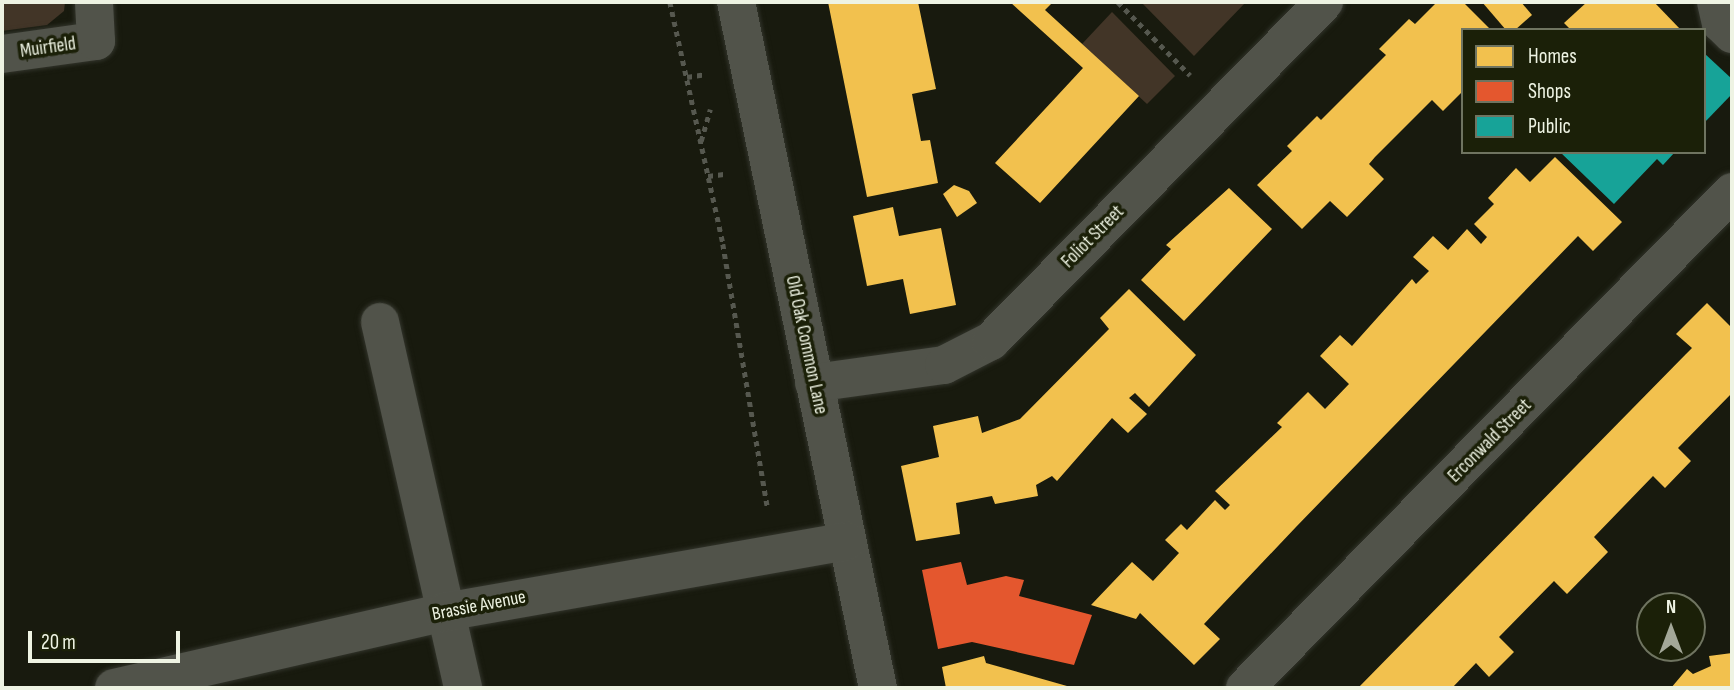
<!DOCTYPE html>
<html>
<head>
<meta charset="utf-8">
<style>
	body { margin:0 }
	#map { position:relative; width:1734px; height:690px; overflow:hidden; background:#181a0e; font-family:"Sofia Sans Condensed",sans-serif }
	div>[style] { position:absolute }
	[style*='--x'] { left:calc(var(--x)*1px); top:calc(var(--y)*1px); width:calc(var(--w)*1px); rotate:calc(var(--a)*1deg) }
	.green>* { inset:0; background:#423527 }
	.homes>* { inset:0; background:#f2c14e }
	.shops>* { inset:0; background:#e4572e }
	.public>* { inset:0; background:#17a398 }
	.path>* { height:4.5px; margin-top:-2.25px; transform-origin:0; background:repeating-linear-gradient(90deg,#56584f 0 5px,transparent 0 10px) }
	.roads { filter:drop-shadow(0 0 2px #32342b) drop-shadow(0 0 2px #32342b) }
	.minor>* { height:38px; margin:-19px; padding:0 19px; transform-origin:19px; border-radius:19px; background:#51534a }
	span { translate:-50% -50%; white-space:nowrap; text-align:center; line-height:1.15; -webkit-text-stroke:7px #1b2008; paint-order:stroke }
	.street-label { font-size:19px; color:#eef3e3 }
	.frame { position:absolute; inset:0; border:4px solid #eef3e3; pointer-events:none }
	.legend { position:absolute; left:1461px; top:28px; width:245px; height:126px; box-sizing:border-box; background:#1b2008; border:2px solid #6f7460; margin:0; padding:9px 12px; list-style:none; font-size:21px; color:#eef3e3 }
	.legend li { display:flex; align-items:center; gap:14px; height:35px }
	.legend b { width:35px; border:2px solid #6f7460 }
	.north { position:absolute; left:1636px; top:592px; width:70px; height:70px; box-sizing:border-box; background:#1b2008; border:2px solid #6f7460; border-radius:50%; rotate:0deg; font-size:19px; font-weight:700; line-height:28px; text-align:center; color:#eef3e3 }
	.north::after { content:''; display:block; margin:auto; width:24px; height:32px; background:#a3a798; clip-path:polygon(50% 0,100% 100%,50% 72%,0 100%) }
	.scale { position:absolute; left:28px; top:631px; width:152px; height:32px; box-sizing:border-box; border:4px solid #eef3e3; border-top:0; padding-left:9px; font-size:21px; line-height:24px; white-space:nowrap; color:#eef3e3; -webkit-text-stroke:5px #1b2008; paint-order:stroke }
</style>
</head>
<body>
<div id="map">
	<div class="green">
		<i style="clip-path:polygon(2px 2px,65px 2px,64px 11px,47px 25px,2px 31px)"></i>
		<i style="clip-path:polygon(1141px 2px,1246px 2px,1194px 56px)"></i>
		<i style="clip-path:polygon(1112px 12px,1175px 76px,1147px 104px,1082px 44px)"></i>
	</div>
	<div class="homes">
		<i style="clip-path:polygon(828px 2px,918px 2px,936px 89px,912px 94px,921px 141px,930px 140px,938px 183px,867px 197px)"></i>
		<i style="clip-path:polygon(1010px 2px,1053px 2px,1045px 10px,1139px 96px,1040px 203px,995px 163px,1083px 68px)"></i>
		<i style="clip-path:polygon(1437px 2px,1463px 2px,1491px 30px,1463px 30px,1463px 91px,1443px 111px,1432px 100px,1375px 157px,1369px 164px,1384px 179px,1347px 217px,1330px 201px,1302px 229px,1257px 185px,1292px 151px,1287px 146px,1317px 116px,1321px 120px,1386px 55px,1379px 49px,1409px 19px,1415px 24px)"></i>
		<i style="clip-path:polygon(1482px 2px,1521px 2px,1532px 15px,1515px 30px,1506px 30px)"></i>
		<i style="clip-path:polygon(1587px 2px,1654px 2px,1681px 30px,1571px 30px,1564px 23px)"></i>
		<i style="clip-path:polygon(1555px 157px,1622px 222px,1593px 251px,1578px 236px,1296px 527px,1204px 624px,1220px 639px,1194px 665px,1140px 613px,1136px 619px,1091px 605px,1132px 562px,1153px 581px,1179px 553px,1165px 540px,1181px 524px,1187px 530px,1215px 500px,1225px 510px,1230px 505px,1215px 491px,1282px 427px,1277px 423px,1308px 392px,1325px 409px,1349px 384px,1320px 356px,1340px 335px,1352px 346px,1412px 279px,1416px 284px,1429px 271px,1413px 257px,1433px 236px,1448px 250px,1467px 229px,1481px 244px,1487px 237px,1474px 224px,1494px 204px,1488px 198px,1516px 168px,1530px 182px)"></i>
		<i style="clip-path:polygon(954px 185px,969px 191px,977px 203px,957px 217px,943px 194px)"></i>
		<i style="clip-path:polygon(1229px 188px,1272px 229px,1184px 321px,1141px 280px,1171px 249px,1166px 245px)"></i>
		<i style="clip-path:polygon(893px 207px,899px 236px,941px 228px,956px 305px,910px 314px,903px 279px,867px 286px,853px 216px)"></i>
		<i style="clip-path:polygon(1129px 289px,1196px 355px,1149px 407px,1135px 393px,1129px 398px,1147px 414px,1128px 433px,1112px 418px,1057px 481px,1052px 476px,1036px 485px,1038px 496px,995px 504px,992px 496px,956px 503px,960px 534px,916px 541px,901px 466px,939px 457px,933px 426px,978px 416px,982px 433px,1020px 419px,1109px 329px,1100px 318px)"></i>
		<i style="clip-path:polygon(1707px 303px,1732px 328px,1732px 393px,1678px 448px,1691px 461px,1665px 488px,1653px 476px,1594px 537px,1608px 552px,1567px 594px,1554px 581px,1499px 637px,1514px 652px,1489px 677px,1476px 663px,1452px 688px,1358px 688px,1686px 354px,1692px 348px,1676px 334px)"></i>
		<i style="clip-path:polygon(1732px 653px,1732px 688px,1671px 688px,1687px 669px,1693px 674px,1711px 666px,1709px 656px)"></i>
		<i style="clip-path:polygon(984px 656px,986px 663px,1074px 688px,946px 688px,942px 667px)"></i>
	</div>
	<div class="shops">
		<i style="clip-path:polygon(961px 562px,967px 585px,1006px 576px,1024px 580px,1019px 596px,1092px 615px,1074px 665px,972px 642px,938px 649px,922px 570px)"></i>
	</div>
	<div class="public">
		<i style="clip-path:polygon(1704px 53px,1732px 79px,1732px 94px,1704px 123px)"></i>
		<i style="clip-path:polygon(1560px 152px,1675px 152px,1663px 165px,1657px 159px,1614px 204px)"></i>
	</div>
	<div class="path">
		<i style="--x:670;--y:2;--w:248;--a:77.6"></i>
		<i style="--x:723;--y:244;--w:269;--a:80.4"></i>
		<i style="--x:1118;--y:2;--w:103;--a:45.4"></i>
		<i style="--x:687;--y:77;--w:18;--a:-9"></i>
		<i style="--x:701;--y:141;--w:33;--a:-74"></i>
		<i style="--x:708;--y:176;--w:16;--a:-7"></i>
	</div>
	<div class="roads">
		<div class="minor">
			<i style="--x:736;--y:2;--w:701;--a:78.31"></i>
			<i style="--x:1716;--y:2;--w:22;--a:77"></i>
			<i style="--x:1721;--y:23;--w:16;--a:45"></i>
			<i style="--x:2;--y:54;--w:95;--a:-7.9"></i>
			<i style="--x:96;--y:41;--w:39;--a:-93"></i>
			<i style="--x:380;--y:322;--w:375;--a:77.2"></i>
			<i style="--x:814;--y:383;--w:131;--a:-7.9"></i>
			<i style="--x:944;--y:365;--w:53;--a:-27.1"></i>
			<i style="--x:991;--y:341;--w:475;--a:-45.5"></i>
			<i style="--x:114;--y:688;--w:340;--a:-12.9"></i>
			<i style="--x:445;--y:612;--w:408;--a:-10"></i>
			<i style="--x:1245;--y:688;--w:695;--a:-45.52"></i>
		</div>
	</div>
	<div class="street-label">
		<span style="left:48px;top:48px;rotate:-8deg">Muirfield</span>
		<span style="left:1093px;top:237px;rotate:-45deg">Foliot Street</span>
		<span style="left:806px;top:345px;rotate:78deg">Old Oak Common Lane</span>
		<span style="left:1490px;top:441px;rotate:-45deg">Erconwald Street</span>
		<span style="left:479px;top:606px;rotate:-11deg">Brassie Avenue</span>
	</div>
	<div class="frame"></div>
	<ul class="legend">
	<li><b style="height:19px;background:#f2c14e"></b>Homes</li>
	<li><b style="height:19px;background:#e4572e"></b>Shops</li>
	<li><b style="height:19px;background:#17a398"></b>Public</li>
	</ul>
	<div class="north">N</div>
	<div class="scale">20 m</div>
</div>
</body>
</html>
